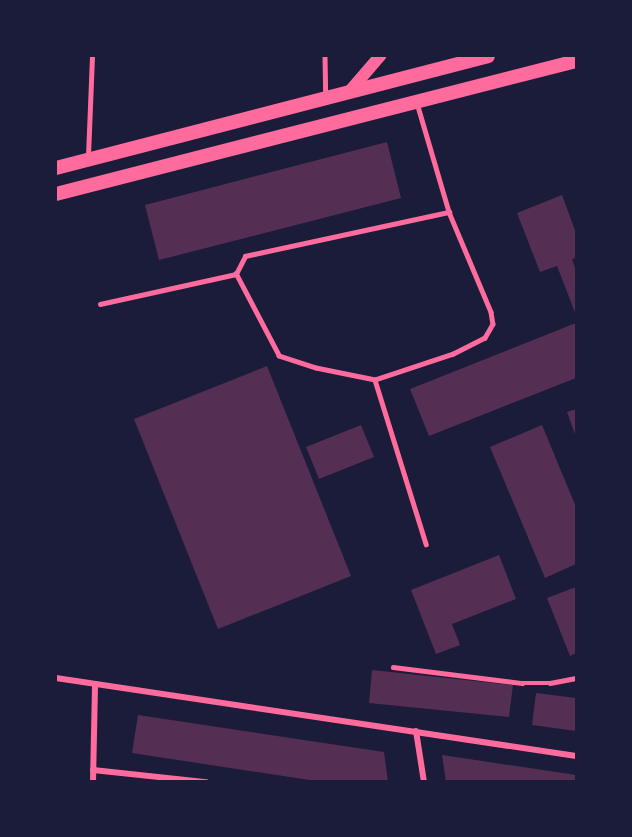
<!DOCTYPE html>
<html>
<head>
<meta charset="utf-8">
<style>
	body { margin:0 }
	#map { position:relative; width:632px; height:837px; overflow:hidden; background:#1b1b3a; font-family:"Varela Round",sans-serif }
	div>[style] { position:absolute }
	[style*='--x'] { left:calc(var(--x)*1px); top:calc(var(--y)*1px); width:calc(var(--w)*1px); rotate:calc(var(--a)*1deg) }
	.building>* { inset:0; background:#542f53 }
	.service>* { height:4.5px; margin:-2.25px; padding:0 2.25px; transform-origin:2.25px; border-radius:2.25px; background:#ff6b9d }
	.minor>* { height:6px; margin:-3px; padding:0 3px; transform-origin:3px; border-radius:3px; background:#ff6b9d }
	.secondary>* { height:12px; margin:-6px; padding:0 6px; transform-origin:6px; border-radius:6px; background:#ff6b9d }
	.primary>* { height:14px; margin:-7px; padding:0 7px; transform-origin:7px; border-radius:7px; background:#ff6b9d }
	span { translate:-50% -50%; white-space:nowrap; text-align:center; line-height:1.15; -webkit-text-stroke:5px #1b1b3a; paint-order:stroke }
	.frame { position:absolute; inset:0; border:57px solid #1b1b3a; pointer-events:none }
</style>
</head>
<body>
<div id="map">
	<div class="building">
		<i style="clip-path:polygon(387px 142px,401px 198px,159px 260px,145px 205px)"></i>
		<i style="clip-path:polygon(562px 195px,576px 233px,576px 258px,572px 259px,576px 270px,576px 315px,557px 266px,540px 272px,517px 213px)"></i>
		<i style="clip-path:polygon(576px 323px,576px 378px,429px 436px,410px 389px)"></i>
		<i style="clip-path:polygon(267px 366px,351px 576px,218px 629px,134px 419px)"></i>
		<i style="clip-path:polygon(576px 409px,576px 437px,567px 412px)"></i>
		<i style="clip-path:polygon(361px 425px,374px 457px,319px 479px,306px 447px)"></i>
		<i style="clip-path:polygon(542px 425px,576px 507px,576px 564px,545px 578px,490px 447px)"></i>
		<i style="clip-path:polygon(499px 555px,516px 599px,452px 624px,460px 645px,436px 654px,411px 590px)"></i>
		<i style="clip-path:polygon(576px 587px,576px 653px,570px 656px,547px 598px)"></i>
		<i style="clip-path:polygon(372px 670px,513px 685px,509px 717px,369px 703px)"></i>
		<i style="clip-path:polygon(536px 693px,576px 698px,576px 731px,532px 725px)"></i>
		<i style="clip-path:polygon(138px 715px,384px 752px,388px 782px,322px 782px,132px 753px)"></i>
		<i style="clip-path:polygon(442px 755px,576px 775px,576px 782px,446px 782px)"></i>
	</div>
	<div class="service">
		<i style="--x:325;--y:56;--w:39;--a:89"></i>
		<i style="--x:417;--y:103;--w:114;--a:73.6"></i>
		<i style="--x:449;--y:212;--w:108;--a:67.2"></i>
		<i style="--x:491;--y:312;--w:12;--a:81"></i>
		<i style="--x:493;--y:324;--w:16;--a:120"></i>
		<i style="--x:485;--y:338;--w:36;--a:153"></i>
		<i style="--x:453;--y:354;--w:82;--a:161.6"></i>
		<i style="--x:375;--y:380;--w:60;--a:-168.5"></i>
		<i style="--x:316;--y:368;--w:39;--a:-162"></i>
		<i style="--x:279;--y:356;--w:93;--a:-117.7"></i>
		<i style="--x:236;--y:274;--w:20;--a:-63"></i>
		<i style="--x:245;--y:256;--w:209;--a:-12.2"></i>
		<i style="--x:88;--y:156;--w:100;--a:-87.7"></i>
		<i style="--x:100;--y:304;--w:139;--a:-12.4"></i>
		<i style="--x:375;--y:380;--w:172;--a:72.7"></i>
		<i style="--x:393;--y:667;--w:130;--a:7.1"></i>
		<i style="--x:522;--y:683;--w:28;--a:0"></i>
		<i style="--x:550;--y:683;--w:26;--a:-11"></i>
	</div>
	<div class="minor">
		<i style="--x:56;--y:678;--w:526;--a:8.53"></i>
		<i style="--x:416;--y:731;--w:52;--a:81.1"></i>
		<i style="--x:93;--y:770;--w:114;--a:6.1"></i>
		<i style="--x:93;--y:782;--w:98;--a:-88.8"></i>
	</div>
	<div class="secondary">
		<i style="--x:349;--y:92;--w:48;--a:-49.3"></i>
	</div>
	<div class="primary">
		<i style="--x:56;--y:168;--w:446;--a:-14.5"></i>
		<i style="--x:56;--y:194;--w:537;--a:-14.35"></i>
	</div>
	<div class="frame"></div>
</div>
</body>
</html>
